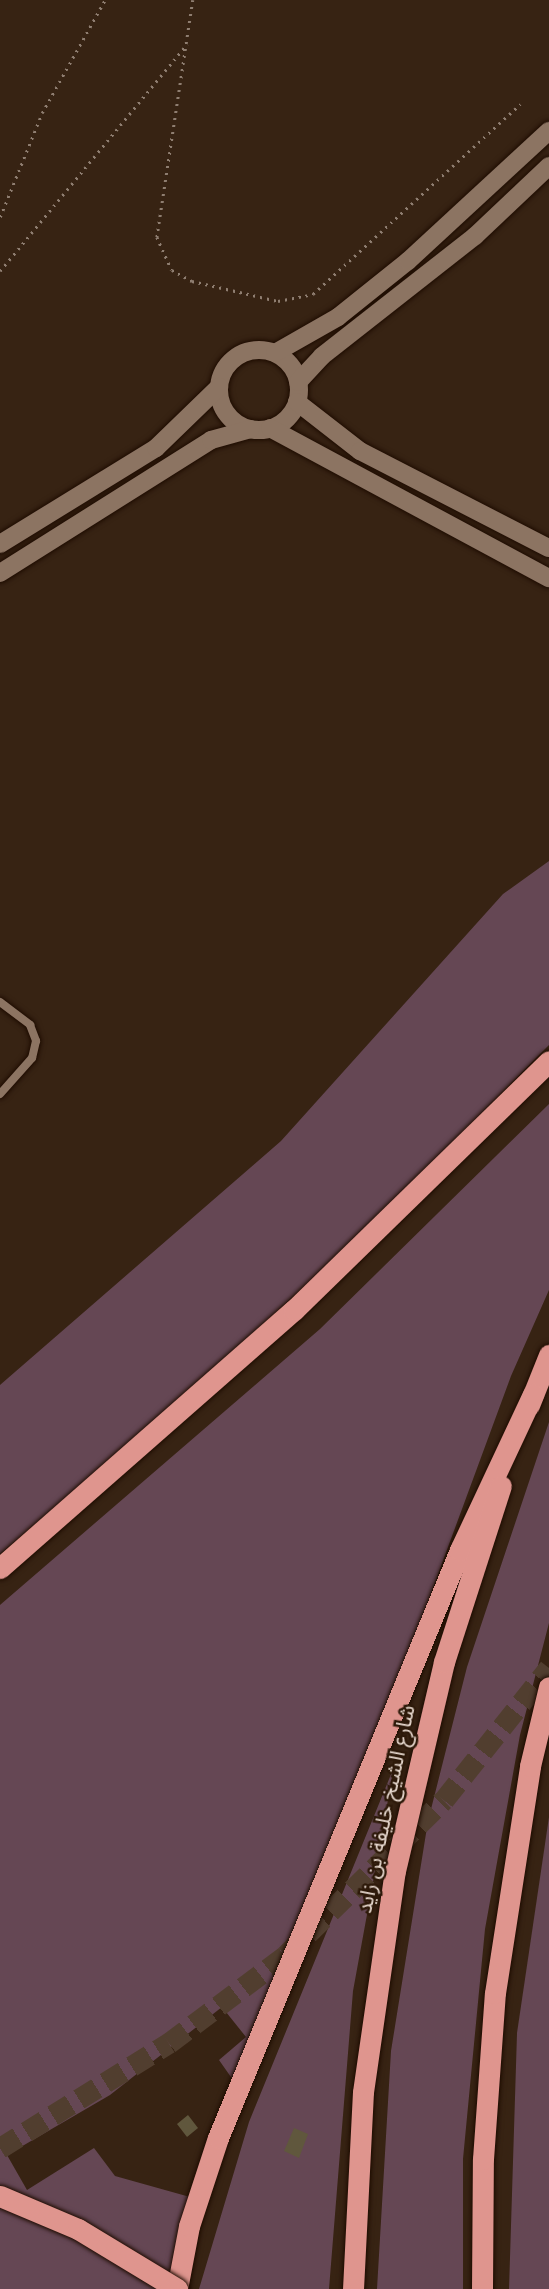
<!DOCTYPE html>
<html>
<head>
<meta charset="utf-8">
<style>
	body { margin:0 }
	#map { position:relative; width:549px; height:2289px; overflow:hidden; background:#372313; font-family:Inter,"Noto Sans Arabic",sans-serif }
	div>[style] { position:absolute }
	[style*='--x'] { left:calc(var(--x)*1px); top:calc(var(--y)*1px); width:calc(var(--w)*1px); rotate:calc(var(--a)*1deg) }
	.green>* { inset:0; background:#654754 }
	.building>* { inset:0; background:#60573d }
	.motorway-tunnel>* { height:21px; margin-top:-10.5px; transform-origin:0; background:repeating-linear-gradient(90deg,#513e2f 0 21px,transparent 0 31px) }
	.path>* { height:2.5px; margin-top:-1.25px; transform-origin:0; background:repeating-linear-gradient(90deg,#8f7e71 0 2px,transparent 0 7px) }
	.roads { filter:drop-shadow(0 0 2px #1e0c00) drop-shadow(0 0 2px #1e0c00) }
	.service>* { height:8px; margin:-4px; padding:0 4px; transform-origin:4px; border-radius:4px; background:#8c7462 }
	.tertiary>* { height:18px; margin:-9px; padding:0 9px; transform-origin:9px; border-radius:9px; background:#8c7462 }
	.tertiary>.ring { margin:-9px; padding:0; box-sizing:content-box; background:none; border:18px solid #8c7462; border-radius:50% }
	.motorway>* { height:21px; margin:-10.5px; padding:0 10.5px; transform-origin:10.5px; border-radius:10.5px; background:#df958e }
	.bridges { filter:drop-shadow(0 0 2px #1e0c00) drop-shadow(0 0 2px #1e0c00) }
	.motorway-bridge>* { height:21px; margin:-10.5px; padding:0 10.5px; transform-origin:10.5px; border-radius:10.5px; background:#df958e }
	span { translate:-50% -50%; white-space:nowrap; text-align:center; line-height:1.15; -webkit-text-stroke:5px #2d1909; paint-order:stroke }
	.street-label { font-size:21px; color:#e7d9cf }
</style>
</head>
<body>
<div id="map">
	<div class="green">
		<i style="clip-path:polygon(549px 861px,549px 1045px,367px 1228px,180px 1401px,0 1554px,0 1385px,281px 1141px,503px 894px)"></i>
		<i style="clip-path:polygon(549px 1104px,549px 1290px,511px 1376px,402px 1672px,233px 2080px,219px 2060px,246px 2037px,222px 2007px,110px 2095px,7px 2155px,27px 2190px,94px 2148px,115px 2176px,190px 2197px,169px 2289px,0 2289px,0 1605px,320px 1329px)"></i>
		<i style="clip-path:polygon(549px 1422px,549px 1623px,520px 1735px,485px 1929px,463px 2159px,463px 2289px,377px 2289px,391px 2051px,428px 1821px,467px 1667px)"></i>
		<i style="clip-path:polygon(394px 1767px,353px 1991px,329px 2289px,199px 2289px,249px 2122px)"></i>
		<i style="clip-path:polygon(549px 1817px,549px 2289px,509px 2289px,517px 2033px)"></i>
	</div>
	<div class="building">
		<i style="clip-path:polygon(188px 2115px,198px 2128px,187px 2137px,177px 2124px)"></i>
		<i style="clip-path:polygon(294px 2128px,308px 2134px,299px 2158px,284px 2151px)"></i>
	</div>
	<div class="motorway-tunnel">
		<i style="--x:0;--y:2148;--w:199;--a:-31.9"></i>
		<i style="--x:169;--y:2043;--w:146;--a:-36.9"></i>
		<i style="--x:286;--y:1955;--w:221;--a:-44.5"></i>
		<i style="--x:444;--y:1800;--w:169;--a:-51.5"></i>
	</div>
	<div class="path">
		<i style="--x:193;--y:0;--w:240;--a:98.6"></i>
		<i style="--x:157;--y:237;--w:36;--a:66"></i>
		<i style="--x:172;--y:270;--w:23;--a:29"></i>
		<i style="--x:192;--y:281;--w:88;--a:13.1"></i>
		<i style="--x:278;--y:301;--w:36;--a:-11"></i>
		<i style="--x:313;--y:294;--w:281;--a:-42.5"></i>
		<i style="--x:0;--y:217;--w:112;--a:-68"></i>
		<i style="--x:42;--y:113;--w:129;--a:-60.9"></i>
		<i style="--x:0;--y:271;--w:294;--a:-50.5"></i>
	</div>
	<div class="roads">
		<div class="service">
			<i style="--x:0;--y:1002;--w:38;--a:37"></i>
			<i style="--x:30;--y:1025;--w:17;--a:69"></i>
			<i style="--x:36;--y:1041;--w:17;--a:103"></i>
			<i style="--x:32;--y:1058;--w:48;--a:131.6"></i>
		</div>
		<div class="tertiary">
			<i class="ring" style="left:219px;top:350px;width:62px;height:62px"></i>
			<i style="--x:275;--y:353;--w:73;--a:-29.7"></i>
			<i style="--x:338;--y:317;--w:90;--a:-38.7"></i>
			<i style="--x:408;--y:261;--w:192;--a:-42.7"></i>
			<i style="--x:298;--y:382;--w:35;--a:-47"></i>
			<i style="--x:322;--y:356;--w:194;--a:-38.1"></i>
			<i style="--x:475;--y:236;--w:102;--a:-43.4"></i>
			<i style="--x:297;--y:402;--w:80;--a:37.9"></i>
			<i style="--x:360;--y:451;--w:212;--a:27.2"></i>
			<i style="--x:270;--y:428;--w:317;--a:28.3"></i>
			<i style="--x:0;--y:544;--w:183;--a:-31.6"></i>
			<i style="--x:156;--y:448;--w:88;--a:-44.1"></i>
			<i style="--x:0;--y:573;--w:249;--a:-32.2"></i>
			<i style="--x:211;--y:440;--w:41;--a:-15.4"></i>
		</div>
		<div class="motorway">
			<i style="--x:529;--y:1405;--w:54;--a:-68.2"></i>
			<i style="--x:0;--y:1568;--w:391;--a:-41.3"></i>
			<i style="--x:294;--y:1310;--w:356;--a:-44.3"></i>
			<i style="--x:177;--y:2289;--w:64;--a:-79.2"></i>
			<i style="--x:189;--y:2226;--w:93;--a:-71.8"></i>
			<i style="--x:218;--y:2138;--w:636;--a:-67.63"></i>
			<i style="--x:460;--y:1550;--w:172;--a:-64.9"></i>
			<i style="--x:353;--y:2289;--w:197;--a:-87.1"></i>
			<i style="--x:363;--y:2092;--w:223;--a:-81.8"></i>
			<i style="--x:395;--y:1871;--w:215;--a:-76.8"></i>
			<i style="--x:444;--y:1662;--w:185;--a:-72.1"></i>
			<i style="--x:482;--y:2289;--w:130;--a:-89.6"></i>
			<i style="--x:483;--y:2159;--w:166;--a:-85.9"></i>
			<i style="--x:495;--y:1993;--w:230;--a:-81.2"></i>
			<i style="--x:530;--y:1766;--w:81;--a:-76.5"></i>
		</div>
	</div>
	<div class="bridges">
		<div class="motorway-bridge">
			<i style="--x:0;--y:2196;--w:85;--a:22.9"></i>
			<i style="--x:78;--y:2229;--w:116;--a:31.2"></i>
		</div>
	</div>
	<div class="street-label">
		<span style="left:386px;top:1809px;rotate:-78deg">شارع الشيخ خليفة بن زايد</span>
	</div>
</div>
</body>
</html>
